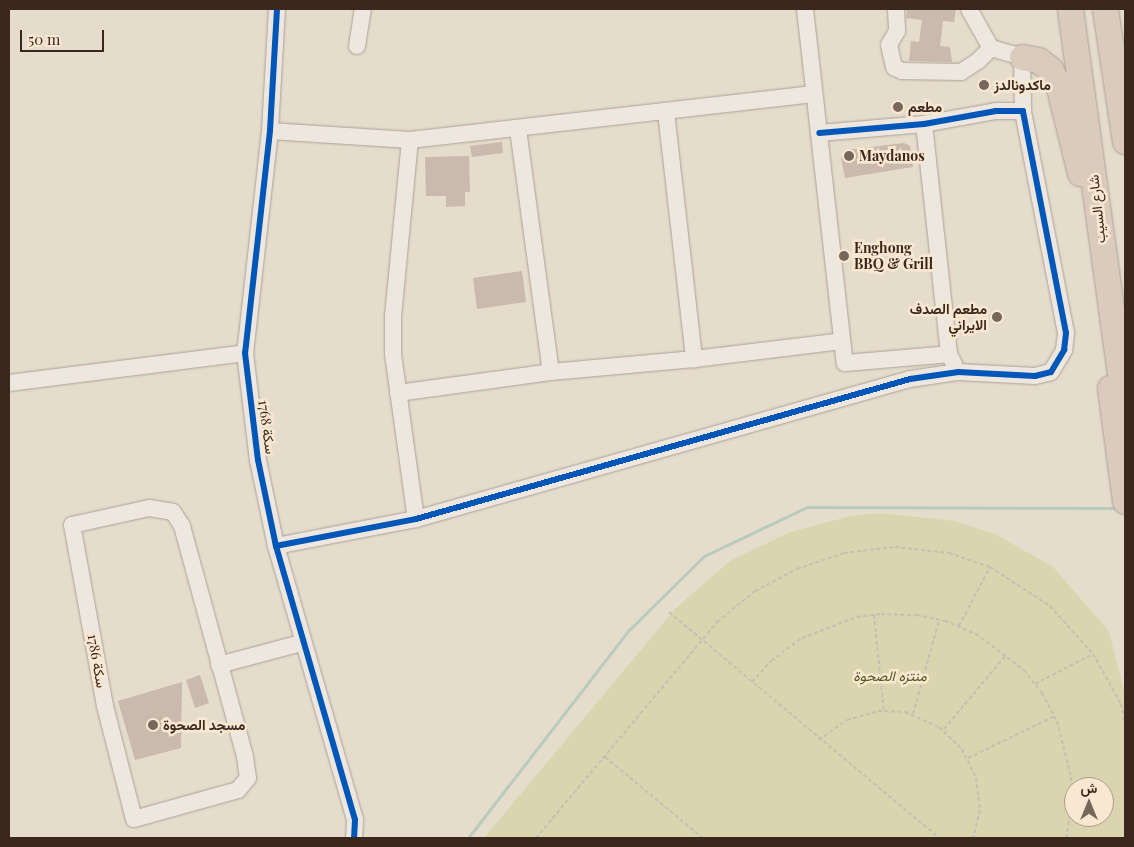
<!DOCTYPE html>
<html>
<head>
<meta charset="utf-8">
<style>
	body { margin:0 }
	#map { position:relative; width:1134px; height:847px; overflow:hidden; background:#e6dccc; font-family:"Playfair Display",Vazirmatn,serif }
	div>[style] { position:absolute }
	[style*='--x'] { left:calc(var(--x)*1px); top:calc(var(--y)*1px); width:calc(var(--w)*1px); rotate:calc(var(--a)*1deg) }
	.green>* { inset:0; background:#dad5ae }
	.stream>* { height:3px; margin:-1.5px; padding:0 1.5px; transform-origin:1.5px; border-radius:1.5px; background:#b8cbbd }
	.building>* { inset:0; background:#cab9ad }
	.path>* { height:2px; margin-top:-1px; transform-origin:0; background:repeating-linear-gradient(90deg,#c7beb5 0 4px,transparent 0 6.5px) }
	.roads { filter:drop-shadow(0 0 1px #aba196) drop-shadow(0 0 1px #aba196) }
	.minor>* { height:16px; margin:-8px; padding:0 8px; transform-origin:8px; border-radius:8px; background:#eee7df }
	.highway>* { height:25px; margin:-12.5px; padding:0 12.5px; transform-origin:12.5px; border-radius:12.5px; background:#dacbbd }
	.cycleway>* { height:6px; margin:-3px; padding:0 3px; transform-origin:3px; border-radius:3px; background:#0057b8 }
	.dots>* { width:14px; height:14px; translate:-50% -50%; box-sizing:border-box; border:2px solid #f8e8d2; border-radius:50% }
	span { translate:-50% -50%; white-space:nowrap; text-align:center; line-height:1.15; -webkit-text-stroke:5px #f8e8d2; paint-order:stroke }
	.poi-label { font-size:14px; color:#3b271d; font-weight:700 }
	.left { translate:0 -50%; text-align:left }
	.right { translate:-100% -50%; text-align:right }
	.street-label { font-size:14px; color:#3b271d }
	.park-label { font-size:14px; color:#535922; font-style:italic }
	.frame { position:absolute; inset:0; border:10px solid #3b271d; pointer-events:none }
	.north { position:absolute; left:1064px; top:777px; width:50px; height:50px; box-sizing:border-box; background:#f8e8d2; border:1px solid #ac9b8a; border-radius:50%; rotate:0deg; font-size:14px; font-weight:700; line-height:20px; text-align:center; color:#3b271d }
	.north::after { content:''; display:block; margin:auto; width:18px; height:22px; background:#77665a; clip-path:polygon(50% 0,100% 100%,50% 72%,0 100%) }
	.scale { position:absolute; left:20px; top:30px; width:84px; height:22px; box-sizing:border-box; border:2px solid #3b271d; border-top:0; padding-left:6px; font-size:15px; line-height:18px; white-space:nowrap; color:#3b271d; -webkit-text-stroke:4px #f8e8d2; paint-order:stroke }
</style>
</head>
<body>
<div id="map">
	<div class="green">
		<i style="clip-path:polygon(evenodd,880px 513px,954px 521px,995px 534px,1053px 567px,1109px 631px,1125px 695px,1125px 838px,484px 838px,676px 608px,730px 561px,790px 532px,851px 516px,880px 513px,1074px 787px,1104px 787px,1104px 817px,1074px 817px,1074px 787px)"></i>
	</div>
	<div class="stream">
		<i style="--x:468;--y:838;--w:263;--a:-52.3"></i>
		<i style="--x:629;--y:630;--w:105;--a:-44.6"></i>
		<i style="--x:704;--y:556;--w:114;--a:-25.4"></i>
		<i style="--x:807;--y:507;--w:312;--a:0.2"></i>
	</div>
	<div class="building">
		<i style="clip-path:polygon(907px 9px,956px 9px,954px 22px,943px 21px,940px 46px,950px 47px,952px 62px,909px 61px,911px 41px,919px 42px,922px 20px,906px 18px)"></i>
		<i style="clip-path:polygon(502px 142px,503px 153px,472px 157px,470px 146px)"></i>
		<i style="clip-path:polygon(904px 143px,910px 146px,913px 167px,845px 178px,841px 158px,847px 150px)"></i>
		<i style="clip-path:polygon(469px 156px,470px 192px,465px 192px,465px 206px,446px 207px,446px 196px,426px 196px,425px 157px)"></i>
		<i style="clip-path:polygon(522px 271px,526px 302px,477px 309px,473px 278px)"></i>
		<i style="clip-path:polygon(200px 675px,209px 703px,195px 708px,186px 680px)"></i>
		<i style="clip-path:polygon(182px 682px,181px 748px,135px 760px,118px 701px)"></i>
	</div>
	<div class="path">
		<i style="--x:669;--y:612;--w:352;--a:39.9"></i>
		<i style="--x:874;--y:615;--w:97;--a:84.1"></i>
		<i style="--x:959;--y:626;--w:67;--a:-62.3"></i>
		<i style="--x:752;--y:682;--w:28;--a:-48"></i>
		<i style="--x:771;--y:661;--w:39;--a:-37"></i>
		<i style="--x:802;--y:638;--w:59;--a:-20.9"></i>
		<i style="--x:857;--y:617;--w:24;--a:-7"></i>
		<i style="--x:881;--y:614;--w:36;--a:2"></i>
		<i style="--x:917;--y:615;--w:29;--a:12"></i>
		<i style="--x:945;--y:621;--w:34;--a:23"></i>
		<i style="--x:976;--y:634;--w:60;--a:36.9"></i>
		<i style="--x:1024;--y:670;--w:29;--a:52"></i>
		<i style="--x:1042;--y:693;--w:32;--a:62"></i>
		<i style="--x:1057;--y:721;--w:58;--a:76"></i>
		<i style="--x:1071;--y:777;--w:25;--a:88"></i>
		<i style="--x:1072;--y:802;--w:36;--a:99"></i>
		<i style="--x:1035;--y:684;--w:65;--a:-27.3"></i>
		<i style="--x:913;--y:714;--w:98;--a:-74.5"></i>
		<i style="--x:944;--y:729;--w:98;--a:-50"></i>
		<i style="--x:819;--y:740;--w:34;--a:-36"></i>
		<i style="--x:847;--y:720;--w:32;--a:-16"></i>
		<i style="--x:878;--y:711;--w:27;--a:2"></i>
		<i style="--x:905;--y:712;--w:37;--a:24"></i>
		<i style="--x:939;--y:727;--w:32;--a:44"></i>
		<i style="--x:962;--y:749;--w:32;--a:64"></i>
		<i style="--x:976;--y:778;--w:32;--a:83"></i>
		<i style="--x:980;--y:810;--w:29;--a:104"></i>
		<i style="--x:605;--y:757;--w:127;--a:39.6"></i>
		<i style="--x:968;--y:758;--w:97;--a:-25.8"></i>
		<i style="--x:536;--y:838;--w:282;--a:-50"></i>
		<i style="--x:717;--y:622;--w:49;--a:-39.2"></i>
		<i style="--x:755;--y:591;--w:47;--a:-27.6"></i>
		<i style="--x:797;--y:569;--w:50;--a:-18.8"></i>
		<i style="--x:844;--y:553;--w:51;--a:-6.7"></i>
		<i style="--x:895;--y:547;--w:54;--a:6.3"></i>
		<i style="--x:949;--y:553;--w:43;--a:18.9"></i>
		<i style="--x:990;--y:567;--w:72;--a:33"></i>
		<i style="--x:1050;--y:606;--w:64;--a:48.1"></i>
		<i style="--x:1093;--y:654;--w:57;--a:60.8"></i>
		<i style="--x:1121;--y:704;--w:19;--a:78"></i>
	</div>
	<div class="roads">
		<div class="minor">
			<i style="--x:277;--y:9;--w:122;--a:93.3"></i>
			<i style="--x:270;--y:131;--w:223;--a:96.4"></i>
			<i style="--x:245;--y:353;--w:108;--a:83.1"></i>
			<i style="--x:258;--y:460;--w:88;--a:78.2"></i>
			<i style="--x:276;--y:546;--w:285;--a:73.9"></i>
			<i style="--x:355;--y:820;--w:18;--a:93"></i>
			<i style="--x:805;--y:9;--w:356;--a:83.6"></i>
			<i style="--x:845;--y:363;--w:104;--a:-4.9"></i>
			<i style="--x:896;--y:9;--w:22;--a:87"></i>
			<i style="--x:897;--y:31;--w:16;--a:120"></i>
			<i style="--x:889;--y:45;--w:23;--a:77"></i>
			<i style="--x:894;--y:67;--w:9;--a:27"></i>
			<i style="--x:902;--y:71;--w:59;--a:1"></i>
			<i style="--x:961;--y:72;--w:20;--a:-33"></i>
			<i style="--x:978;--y:61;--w:18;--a:-45"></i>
			<i style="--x:969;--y:9;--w:45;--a:60.6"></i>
			<i style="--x:991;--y:48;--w:32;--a:16"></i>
			<i style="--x:1022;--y:57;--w:54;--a:88.9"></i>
			<i style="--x:357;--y:46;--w:37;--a:-81"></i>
			<i style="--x:666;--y:112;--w:249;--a:83.5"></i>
			<i style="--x:924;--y:124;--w:231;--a:83.8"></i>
			<i style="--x:949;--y:354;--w:11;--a:63"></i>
			<i style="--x:518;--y:129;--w:245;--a:82.3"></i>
			<i style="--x:270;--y:131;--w:140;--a:3.7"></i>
			<i style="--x:410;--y:140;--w:406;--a:-6.5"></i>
			<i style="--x:410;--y:140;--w:176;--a:95.5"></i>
			<i style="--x:393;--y:315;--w:39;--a:90"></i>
			<i style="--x:393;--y:354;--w:167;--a:82.1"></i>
			<i style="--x:9;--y:383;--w:238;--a:-7.2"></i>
			<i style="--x:398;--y:393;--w:154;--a:-7.8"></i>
			<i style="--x:551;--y:372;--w:144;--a:-5.2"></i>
			<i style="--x:694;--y:359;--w:149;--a:-6.9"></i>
			<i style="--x:149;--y:508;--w:24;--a:9"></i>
			<i style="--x:173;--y:512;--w:17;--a:57"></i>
			<i style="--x:182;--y:526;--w:239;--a:74.7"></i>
			<i style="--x:245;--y:757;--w:21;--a:82"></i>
			<i style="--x:248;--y:778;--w:16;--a:130"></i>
			<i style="--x:238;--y:790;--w:108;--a:164.4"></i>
			<i style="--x:134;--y:819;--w:117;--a:-104.4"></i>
			<i style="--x:105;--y:706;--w:184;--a:-100.3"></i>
			<i style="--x:72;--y:525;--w:79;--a:-12.4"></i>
			<i style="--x:276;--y:546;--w:143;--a:-10.9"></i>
			<i style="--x:416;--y:519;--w:513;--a:-15.82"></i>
			<i style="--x:910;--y:379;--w:49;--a:-8.3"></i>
			<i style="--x:958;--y:372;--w:77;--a:3"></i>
			<i style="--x:1035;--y:376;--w:16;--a:-14"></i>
			<i style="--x:1051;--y:372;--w:26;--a:-59"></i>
			<i style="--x:1064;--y:350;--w:17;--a:-83"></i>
			<i style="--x:1066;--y:333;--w:226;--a:-101"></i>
			<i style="--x:1023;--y:111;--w:27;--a:180"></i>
			<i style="--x:996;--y:111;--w:73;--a:169.8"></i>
			<i style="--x:924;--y:124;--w:105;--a:175.1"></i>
			<i style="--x:219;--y:665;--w:85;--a:-15"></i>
		</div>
		<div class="highway">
			<i style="--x:1070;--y:9;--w:403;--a:82.2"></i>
			<i style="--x:1105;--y:9;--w:134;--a:81.4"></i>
			<i style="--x:1022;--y:57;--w:16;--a:11"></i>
			<i style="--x:1038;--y:60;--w:15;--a:37"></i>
			<i style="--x:1050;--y:69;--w:17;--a:62"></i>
			<i style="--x:1058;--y:84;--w:92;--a:76.1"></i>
			<i style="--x:1110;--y:388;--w:114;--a:82.4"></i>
		</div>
	</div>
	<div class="cycleway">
		<i style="--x:277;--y:9;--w:122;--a:93.3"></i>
		<i style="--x:270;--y:131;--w:223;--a:96.4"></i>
		<i style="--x:245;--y:353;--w:108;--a:83.1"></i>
		<i style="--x:258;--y:460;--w:88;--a:78.2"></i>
		<i style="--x:276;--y:546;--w:285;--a:73.9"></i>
		<i style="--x:355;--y:820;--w:18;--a:93"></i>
		<i style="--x:276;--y:546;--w:143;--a:-10.9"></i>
		<i style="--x:416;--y:519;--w:513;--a:-15.82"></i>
		<i style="--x:910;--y:379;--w:49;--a:-8.3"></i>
		<i style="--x:958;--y:372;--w:77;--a:3"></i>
		<i style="--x:1035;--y:376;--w:16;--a:-14"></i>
		<i style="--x:1051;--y:372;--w:26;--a:-59"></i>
		<i style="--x:1064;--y:350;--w:17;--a:-83"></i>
		<i style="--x:1066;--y:333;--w:226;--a:-101"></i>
		<i style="--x:1023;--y:111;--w:27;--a:180"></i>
		<i style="--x:996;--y:111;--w:73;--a:169.8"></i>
		<i style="--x:924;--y:124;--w:105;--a:175.1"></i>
	</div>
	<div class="dots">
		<i style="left:984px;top:85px;background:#77665a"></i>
		<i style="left:898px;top:107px;background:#77665a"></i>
		<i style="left:849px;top:156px;background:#77665a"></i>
		<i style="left:844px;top:256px;background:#77665a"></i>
		<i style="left:997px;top:317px;background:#77665a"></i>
		<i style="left:153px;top:725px;background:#77665a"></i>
	</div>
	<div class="poi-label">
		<span class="left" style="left:994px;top:85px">ماكدونالدز</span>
		<span class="left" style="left:908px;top:107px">مطعم</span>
		<span class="left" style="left:859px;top:156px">Maydanos</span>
		<span class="left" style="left:854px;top:256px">Enghong<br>BBQ &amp; Grill</span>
		<span class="right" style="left:987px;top:317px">مطعم الصدف<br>الايراني</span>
		<span class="left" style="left:163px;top:725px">مسجد الصحوة</span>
	</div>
	<div class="street-label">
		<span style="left:1097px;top:209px;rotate:-96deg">شارع السيب</span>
		<span style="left:267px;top:427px;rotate:82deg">سكة 1768</span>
		<span style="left:97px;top:661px;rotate:80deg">سكة 1786</span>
	</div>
	<div class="park-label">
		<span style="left:890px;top:676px">منتزه الصحوة</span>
	</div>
	<div class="frame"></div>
	<div class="north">ش</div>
	<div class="scale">50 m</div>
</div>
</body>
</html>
